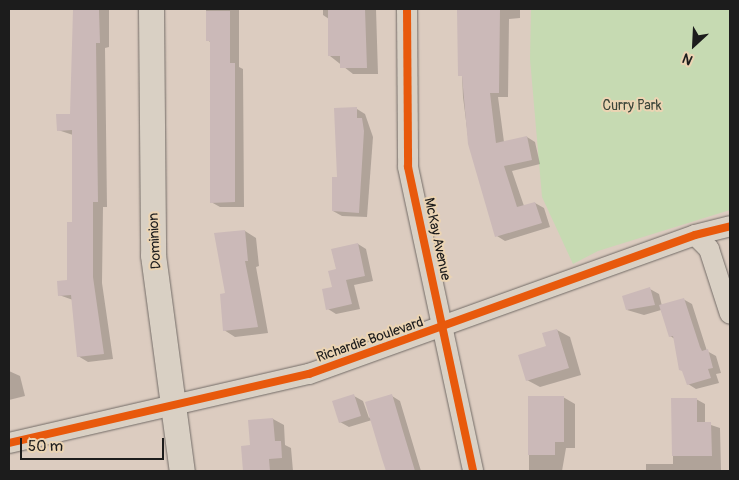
<!DOCTYPE html>
<html>
<head>
<meta charset="utf-8">
<style>
	body { margin:0 }
	#map { position:relative; width:739px; height:480px; overflow:hidden; background:#dcccc0; font-family:Pangolin,sans-serif }
	div>[style] { position:absolute }
	[style*='--x'] { left:calc(var(--x)*1px); top:calc(var(--y)*1px); width:calc(var(--w)*1px); rotate:calc(var(--a)*1deg) }
	.green>* { inset:0; background:#c6dab2 }
	.shadow>* { inset:0; background:#0003 }
	.building>* { inset:0; background:#cbb9b8 }
	.roads { filter:drop-shadow(0 0 1px #726b66) drop-shadow(0 0 1px #726b66) }
	.minor>* { height:20px; margin:-10px; padding:0 10px; transform-origin:10px; border-radius:10px; background:#d9d0c4 }
	.tertiary>* { height:25px; margin:-12.5px; padding:0 12.5px; transform-origin:12.5px; border-radius:12.5px; background:#d9d0c4 }
	.cycleway>* { height:8px; margin:-4px; padding:0 4px; transform-origin:4px; border-radius:4px; background:#e8590c }
	span { translate:-50% -50%; white-space:nowrap; text-align:center; line-height:1.15; -webkit-text-stroke:4px #ebd4b3; paint-order:stroke }
	.park-label { font-size:14px; color:#3a4438 }
	.street-label { font-size:14px; color:#1c1c1c }
	.frame { position:absolute; inset:0; border:10px solid #1c1c1c; pointer-events:none }
	.north { position:absolute; left:669px; top:20px; width:50px; height:50px; -webkit-text-stroke:4px #ebd4b3; paint-order:stroke; rotate:205deg; font-size:14px; font-weight:700; line-height:20px; text-align:center; color:#1c1c1c }
	.north::after { content:''; display:block; margin:auto; width:18px; height:22px; background:#1c1c1c; clip-path:polygon(50% 0,100% 100%,50% 72%,0 100%) }
	.scale { position:absolute; left:20px; top:438px; width:144px; height:22px; box-sizing:border-box; border:2px solid #1c1c1c; border-top:0; padding-left:6px; font-size:15px; line-height:18px; white-space:nowrap; color:#1c1c1c; -webkit-text-stroke:4px #ebd4b3; paint-order:stroke }
</style>
</head>
<body>
<div id="map">
	<div class="green">
		<i style="clip-path:polygon(531px 9px,730px 9px,730px 210px,598px 251px,573px 264px,542px 197px,530px 59px)"></i>
	</div>
	<div class="shadow">
		<i style="clip-path:polygon(75px 9px,109px 9px,109px 47px,105px 48px,107px 207px,103px 207px,102px 283px,113px 359px,88px 362px,78px 356px,73px 300px,59px 295px,68px 281px,73px 223px,73px 135px,58px 130px,72px 115px)"></i>
		<i style="clip-path:polygon(206px 9px,239px 9px,239px 67px,243px 69px,244px 207px,220px 207px,211px 202px,212px 43px,207px 40px)"></i>
		<i style="clip-path:polygon(323px 9px,376px 9px,378px 74px,353px 74px,330px 56px,329px 19px,323px 15px)"></i>
		<i style="clip-path:polygon(459px 9px,520px 9px,520px 18px,509px 19px,508px 97px,498px 97px,504px 142px,527px 137px,535px 142px,540px 164px,512px 171px,524px 206px,535px 203px,544px 208px,550px 227px,505px 241px,497px 236px,469px 144px,463px 97px)"></i>
		<i style="clip-path:polygon(357px 109px,365px 114px,373px 137px,367px 217px,342px 216px,333px 211px)"></i>
		<i style="clip-path:polygon(245px 231px,256px 238px,259px 266px,256px 267px,268px 333px,235px 337px,224px 330px,226px 294px)"></i>
		<i style="clip-path:polygon(358px 244px,366px 249px,373px 281px,354px 285px,360px 309px,336px 314px,328px 309px,337px 270px)"></i>
		<i style="clip-path:polygon(650px 289px,659px 294px,662px 306px,683px 299px,692px 304px,707px 351px,716px 356px,721px 373px,716px 374px,719px 383px,696px 389px,688px 384px,675px 339px,670px 336px,661px 310px,644px 315px,627px 310px)"></i>
		<i style="clip-path:polygon(557px 330px,570px 337px,581px 375px,540px 387px,527px 380px)"></i>
		<i style="clip-path:polygon(9px 371px,20px 376px,25px 396px,9px 400px)"></i>
		<i style="clip-path:polygon(354px 396px,363px 401px,369px 418px,392px 396px,400px 401px,421px 471px,387px 471px,372px 420px,349px 427px,340px 422px)"></i>
		<i style="clip-path:polygon(529px 397px,563px 397px,575px 404px,575px 448px,566px 448px,562px 471px,529px 471px)"></i>
		<i style="clip-path:polygon(673px 399px,696px 399px,705px 404px,705px 423px,720px 428px,721px 471px,646px 471px,646px 464px,673px 464px)"></i>
		<i style="clip-path:polygon(273px 419px,284px 425px,285px 445px,291px 448px,293px 471px,244px 471px,242px 447px,252px 446px)"></i>
	</div>
	<div class="building">
		<i style="clip-path:polygon(328px 9px,365px 9px,367px 68px,340px 68px,340px 56px,328px 56px)"></i>
		<i style="clip-path:polygon(457px 9px,500px 9px,499px 93px,490px 93px,496px 143px,527px 136px,532px 160px,504px 166px,517px 207px,535px 202px,542px 223px,495px 237px,468px 144px,462px 76px,458px 76px)"></i>
		<i style="clip-path:polygon(73px 10px,99px 10px,100px 43px,96px 43px,98px 202px,93px 202px,93px 277px,104px 354px,77px 357px,71px 295px,58px 296px,57px 281px,67px 280px,67px 222px,72px 222px,72px 130px,57px 131px,56px 114px,70px 114px)"></i>
		<i style="clip-path:polygon(206px 11px,230px 11px,230px 63px,235px 63px,235px 202px,210px 203px,210px 41px,206px 41px)"></i>
		<i style="clip-path:polygon(357px 107px,357px 118px,362px 118px,364px 131px,359px 213px,332px 211px,332px 177px,337px 177px,334px 108px)"></i>
		<i style="clip-path:polygon(245px 230px,248px 261px,245px 261px,258px 327px,223px 331px,220px 294px,225px 293px,214px 233px)"></i>
		<i style="clip-path:polygon(358px 243px,365px 276px,346px 280px,352px 304px,326px 310px,322px 289px,332px 287px,328px 271px,336px 269px,331px 249px)"></i>
		<i style="clip-path:polygon(650px 287px,655px 305px,626px 310px,622px 296px)"></i>
		<i style="clip-path:polygon(684px 298px,700px 347px,702px 351px,708px 349px,713px 368px,708px 369px,711px 378px,687px 385px,682px 371px,679px 370px,673px 336px,669px 337px,659px 305px)"></i>
		<i style="clip-path:polygon(557px 329px,569px 368px,526px 381px,518px 355px,546px 346px,542px 333px)"></i>
		<i style="clip-path:polygon(354px 394px,361px 416px,339px 423px,332px 401px)"></i>
		<i style="clip-path:polygon(392px 394px,402px 428px,415px 471px,386px 471px,382px 459px,365px 402px)"></i>
		<i style="clip-path:polygon(528px 396px,564px 396px,564px 442px,555px 442px,555px 455px,528px 455px)"></i>
		<i style="clip-path:polygon(671px 398px,697px 398px,697px 422px,711px 422px,712px 456px,672px 456px)"></i>
		<i style="clip-path:polygon(273px 418px,275px 441px,281px 441px,282px 458px,269px 459px,270px 471px,243px 471px,241px 446px,250px 445px,248px 420px)"></i>
	</div>
	<div class="roads">
		<div class="minor">
			<i style="--x:407;--y:9;--w:158;--a:89.6"></i>
			<i style="--x:408;--y:167;--w:311;--a:77.9"></i>
			<i style="--x:695;--y:235;--w:20;--a:45"></i>
			<i style="--x:709;--y:249;--w:68;--a:72.1"></i>
			<i style="--x:9;--y:443;--w:308;--a:-13"></i>
			<i style="--x:309;--y:374;--w:410;--a:-19.8"></i>
			<i style="--x:695;--y:235;--w:36;--a:-14"></i>
		</div>
		<div class="tertiary">
			<i style="--x:151;--y:9;--w:246;--a:89.5"></i>
			<i style="--x:153;--y:255;--w:218;--a:82.4"></i>
		</div>
	</div>
	<div class="cycleway">
		<i style="--x:407;--y:9;--w:158;--a:89.6"></i>
		<i style="--x:408;--y:167;--w:311;--a:77.9"></i>
		<i style="--x:9;--y:443;--w:308;--a:-13"></i>
		<i style="--x:309;--y:374;--w:410;--a:-19.8"></i>
		<i style="--x:695;--y:235;--w:36;--a:-14"></i>
	</div>
	<div class="park-label">
		<span style="left:632px;top:106px">Curry Park</span>
	</div>
	<div class="street-label">
		<span style="left:437px;top:239px;rotate:78deg">McKay Avenue</span>
		<span style="left:155px;top:241px;rotate:-93deg">Dominion</span>
		<span style="left:370px;top:340px;rotate:-19deg">Richardie Boulevard</span>
	</div>
	<div class="frame"></div>
	<div class="north">N</div>
	<div class="scale">50 m</div>
</div>
</body>
</html>
